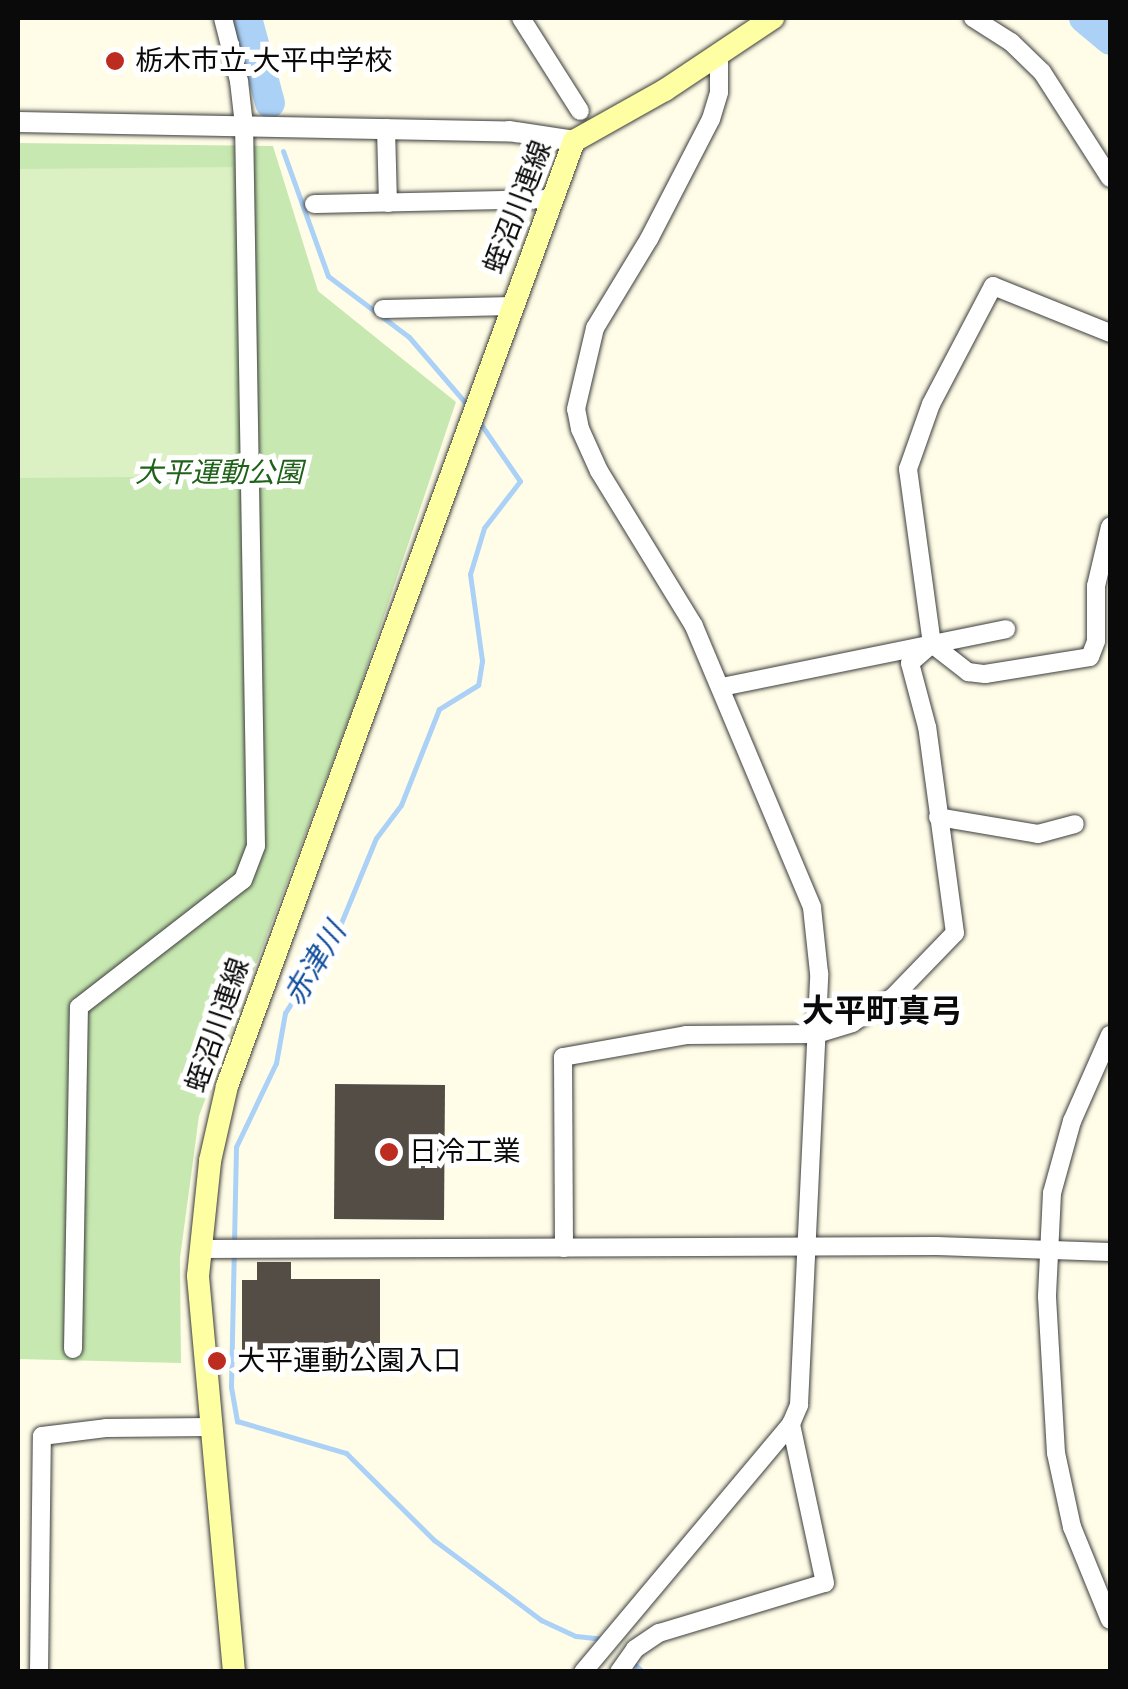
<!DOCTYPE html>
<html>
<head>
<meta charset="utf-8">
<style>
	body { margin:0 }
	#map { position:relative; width:1128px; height:1689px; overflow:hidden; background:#fffde7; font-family:"Crimson Pro","Noto Sans JP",serif }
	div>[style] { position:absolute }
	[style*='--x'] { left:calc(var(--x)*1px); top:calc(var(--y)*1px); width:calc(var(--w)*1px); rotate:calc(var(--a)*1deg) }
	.green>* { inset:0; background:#c7e9b1 }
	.pitch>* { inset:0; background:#dbf0c3 }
	.stream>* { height:5px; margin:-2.5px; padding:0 2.5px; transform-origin:2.5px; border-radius:2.5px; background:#abd1f7 }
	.river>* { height:30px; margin:-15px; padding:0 15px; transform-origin:15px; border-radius:15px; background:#abd1f7 }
	.building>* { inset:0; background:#534d46 }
	.roads { filter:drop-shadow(0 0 2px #3d3d3d) drop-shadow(0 0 2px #3d3d3d) }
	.minor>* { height:18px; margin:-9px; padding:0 9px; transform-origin:9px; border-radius:9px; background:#fff }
	.tertiary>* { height:20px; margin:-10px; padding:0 10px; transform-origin:10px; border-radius:10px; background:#fff }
	.secondary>* { height:22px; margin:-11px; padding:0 11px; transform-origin:11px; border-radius:11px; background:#feffa2 }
	.dots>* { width:28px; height:28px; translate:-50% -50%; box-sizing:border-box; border:5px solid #fff; border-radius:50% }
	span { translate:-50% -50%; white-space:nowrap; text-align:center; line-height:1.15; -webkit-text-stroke:10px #fff; paint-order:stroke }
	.poi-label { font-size:28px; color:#0a0a0a }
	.left { translate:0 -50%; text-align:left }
	.street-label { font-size:28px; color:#0a0a0a }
	.park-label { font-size:28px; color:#20621a; font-style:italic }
	.water-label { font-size:30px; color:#124f9d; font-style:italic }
	.quarter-label { font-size:32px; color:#0a0a0a; font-weight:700 }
	.frame { position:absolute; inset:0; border:20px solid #0a0a0a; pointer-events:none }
</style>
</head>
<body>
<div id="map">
	<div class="green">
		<i style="clip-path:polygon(18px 143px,273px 146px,318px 291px,456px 402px,355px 702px,199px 1116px,180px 1258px,181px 1363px,18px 1359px)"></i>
	</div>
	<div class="pitch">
		<i style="clip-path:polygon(233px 167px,235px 476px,18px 478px,18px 169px)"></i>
	</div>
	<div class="stream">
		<i style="--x:283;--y:151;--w:133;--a:70.2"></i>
		<i style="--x:328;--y:276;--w:101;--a:37"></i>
		<i style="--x:409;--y:337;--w:92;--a:49.4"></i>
		<i style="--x:478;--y:420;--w:74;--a:55.5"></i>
		<i style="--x:520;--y:481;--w:59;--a:127.5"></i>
		<i style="--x:484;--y:528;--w:48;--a:106.9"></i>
		<i style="--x:470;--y:574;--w:88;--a:82.1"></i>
		<i style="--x:482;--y:661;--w:24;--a:99"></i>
		<i style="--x:478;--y:685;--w:46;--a:148.4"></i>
		<i style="--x:439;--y:709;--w:103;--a:111.6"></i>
		<i style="--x:401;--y:805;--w:41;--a:127.1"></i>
		<i style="--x:376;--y:838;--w:100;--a:112.4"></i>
		<i style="--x:338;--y:930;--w:98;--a:122.6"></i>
		<i style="--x:285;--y:1013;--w:51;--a:100.2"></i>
		<i style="--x:276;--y:1063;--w:93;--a:115.5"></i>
		<i style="--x:236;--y:1147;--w:240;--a:91.2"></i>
		<i style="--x:231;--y:1387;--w:35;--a:80"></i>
		<i style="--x:237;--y:1421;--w:114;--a:16.4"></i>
		<i style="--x:346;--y:1453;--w:124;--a:44.7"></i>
		<i style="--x:434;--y:1540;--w:134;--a:36.8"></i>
		<i style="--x:541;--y:1620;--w:38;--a:25"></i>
		<i style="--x:576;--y:1636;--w:28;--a:6"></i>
		<i style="--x:632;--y:1662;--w:15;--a:42"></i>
	</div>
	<div class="river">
		<i style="--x:247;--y:18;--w:88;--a:74.9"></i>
		<i style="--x:1084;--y:18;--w:34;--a:40"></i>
	</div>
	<div class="building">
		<i style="clip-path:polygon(335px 1084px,445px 1085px,444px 1220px,334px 1219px)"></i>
		<i style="clip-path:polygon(257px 1262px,291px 1262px,291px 1279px,380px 1279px,380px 1359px,242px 1359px,242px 1280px,257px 1280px)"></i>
	</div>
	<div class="roads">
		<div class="minor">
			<i style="--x:521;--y:18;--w:110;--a:57.6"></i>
			<i style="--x:973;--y:18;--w:45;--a:32.3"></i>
			<i style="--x:1011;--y:42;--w:43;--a:44.1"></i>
			<i style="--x:1042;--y:72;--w:126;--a:57.3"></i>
			<i style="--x:386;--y:128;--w:75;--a:88.5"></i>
			<i style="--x:314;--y:204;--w:238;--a:-1.2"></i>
			<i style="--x:383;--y:309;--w:130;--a:-1.3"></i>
			<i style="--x:1110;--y:333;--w:126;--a:-158.1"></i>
			<i style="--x:993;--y:286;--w:133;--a:117.7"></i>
			<i style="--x:931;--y:404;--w:69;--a:109.5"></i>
			<i style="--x:908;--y:469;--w:177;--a:82.2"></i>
			<i style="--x:932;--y:644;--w:46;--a:37.9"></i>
			<i style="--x:968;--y:672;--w:17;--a:7"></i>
			<i style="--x:985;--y:674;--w:106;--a:-9.2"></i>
			<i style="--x:1090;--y:657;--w:17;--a:-69"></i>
			<i style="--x:1096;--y:641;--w:55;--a:-90"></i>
			<i style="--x:1096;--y:586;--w:61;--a:-76.7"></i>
			<i style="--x:722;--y:687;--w:290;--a:-11.5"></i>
			<i style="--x:938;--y:817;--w:101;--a:9.6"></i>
			<i style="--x:1038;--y:834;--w:38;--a:-15"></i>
			<i style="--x:1110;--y:1035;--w:94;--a:113.8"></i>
			<i style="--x:1072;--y:1121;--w:75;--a:105.5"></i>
			<i style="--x:1052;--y:1193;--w:104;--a:92.8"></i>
			<i style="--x:1047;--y:1297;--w:156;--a:86.7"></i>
			<i style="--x:1056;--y:1453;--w:76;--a:77.8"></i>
			<i style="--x:1072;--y:1527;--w:100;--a:67.8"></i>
			<i style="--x:564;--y:1248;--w:191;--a:-90.3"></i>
			<i style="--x:563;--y:1057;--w:125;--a:-10.1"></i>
			<i style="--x:686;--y:1035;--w:131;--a:-0.4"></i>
			<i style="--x:817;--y:1034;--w:37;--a:-17"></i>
			<i style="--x:852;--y:1023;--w:49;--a:-32.4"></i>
			<i style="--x:893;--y:997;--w:89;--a:-45.9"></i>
			<i style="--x:955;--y:933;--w:208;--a:-97.7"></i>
			<i style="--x:927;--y:727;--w:66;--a:-104.9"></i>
			<i style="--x:910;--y:663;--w:29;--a:-41"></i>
			<i style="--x:200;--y:1249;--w:737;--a:-0.23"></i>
			<i style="--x:937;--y:1246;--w:173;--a:2"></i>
			<i style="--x:73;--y:1349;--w:342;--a:-89"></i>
			<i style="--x:79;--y:1007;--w:207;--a:-37.8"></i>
			<i style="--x:243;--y:880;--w:36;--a:-69"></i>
			<i style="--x:256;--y:846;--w:721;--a:-90.95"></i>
			<i style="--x:244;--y:125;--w:44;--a:-96.5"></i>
			<i style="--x:239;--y:81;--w:65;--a:-104.3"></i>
			<i style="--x:39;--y:1672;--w:236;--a:-89.3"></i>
			<i style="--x:42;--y:1436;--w:64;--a:-7.1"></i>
			<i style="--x:106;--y:1428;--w:103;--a:-0.6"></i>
			<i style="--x:583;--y:1672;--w:324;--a:-50"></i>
			<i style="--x:791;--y:1424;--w:21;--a:-67"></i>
			<i style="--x:799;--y:1405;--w:432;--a:-87.3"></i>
			<i style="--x:819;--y:973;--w:66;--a:-96.1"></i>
			<i style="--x:812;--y:907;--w:305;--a:-112.8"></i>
			<i style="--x:694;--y:626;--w:182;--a:-121.5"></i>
			<i style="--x:599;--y:471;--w:46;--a:-114.3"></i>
			<i style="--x:580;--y:429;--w:20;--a:-101"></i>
			<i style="--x:576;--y:409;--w:83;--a:-76.8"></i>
			<i style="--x:595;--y:328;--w:104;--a:-58.8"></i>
			<i style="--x:649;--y:239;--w:135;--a:-62.7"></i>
			<i style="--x:711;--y:119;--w:28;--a:-73"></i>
			<i style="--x:719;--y:92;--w:36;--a:-90"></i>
			<i style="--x:619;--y:1672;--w:28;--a:-55"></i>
			<i style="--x:635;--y:1649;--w:29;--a:-34"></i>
			<i style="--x:659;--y:1633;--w:173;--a:-16.8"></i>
			<i style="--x:825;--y:1583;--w:163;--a:-102.1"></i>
		</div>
		<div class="tertiary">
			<i style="--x:18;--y:122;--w:491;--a:1.1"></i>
			<i style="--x:509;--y:131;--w:66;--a:8.7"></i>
		</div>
		<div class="secondary">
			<i style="--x:234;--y:1672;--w:398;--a:-95.2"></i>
			<i style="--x:198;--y:1276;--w:116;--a:-84"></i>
			<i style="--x:210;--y:1161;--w:77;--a:-77.2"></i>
			<i style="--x:227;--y:1086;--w:1007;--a:-69.84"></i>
			<i style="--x:574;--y:141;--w:104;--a:-29.3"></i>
			<i style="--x:665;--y:90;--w:130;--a:-33.7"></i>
		</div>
	</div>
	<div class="dots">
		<i style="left:115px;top:61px;background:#bc2c20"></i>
		<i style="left:389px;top:1152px;background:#bc2c20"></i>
		<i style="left:217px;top:1361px;background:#bc2c20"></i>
	</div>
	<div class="poi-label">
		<span class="left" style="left:135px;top:61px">栃木市立 大平中学校</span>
		<span class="left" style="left:409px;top:1152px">日冷工業</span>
		<span class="left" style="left:237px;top:1361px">大平運動公園入口</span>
	</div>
	<div class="street-label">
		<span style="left:518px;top:207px;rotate:-69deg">蛭沼川連線</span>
		<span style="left:218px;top:1025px;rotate:-71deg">蛭沼川連線</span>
	</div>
	<div class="park-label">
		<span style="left:219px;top:473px">大平運動公園</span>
	</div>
	<div class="water-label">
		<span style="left:315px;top:964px;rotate:-59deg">赤津川</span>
	</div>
	<div class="quarter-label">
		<span style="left:882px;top:1011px">大平町真弓</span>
	</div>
	<div class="frame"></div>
</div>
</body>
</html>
